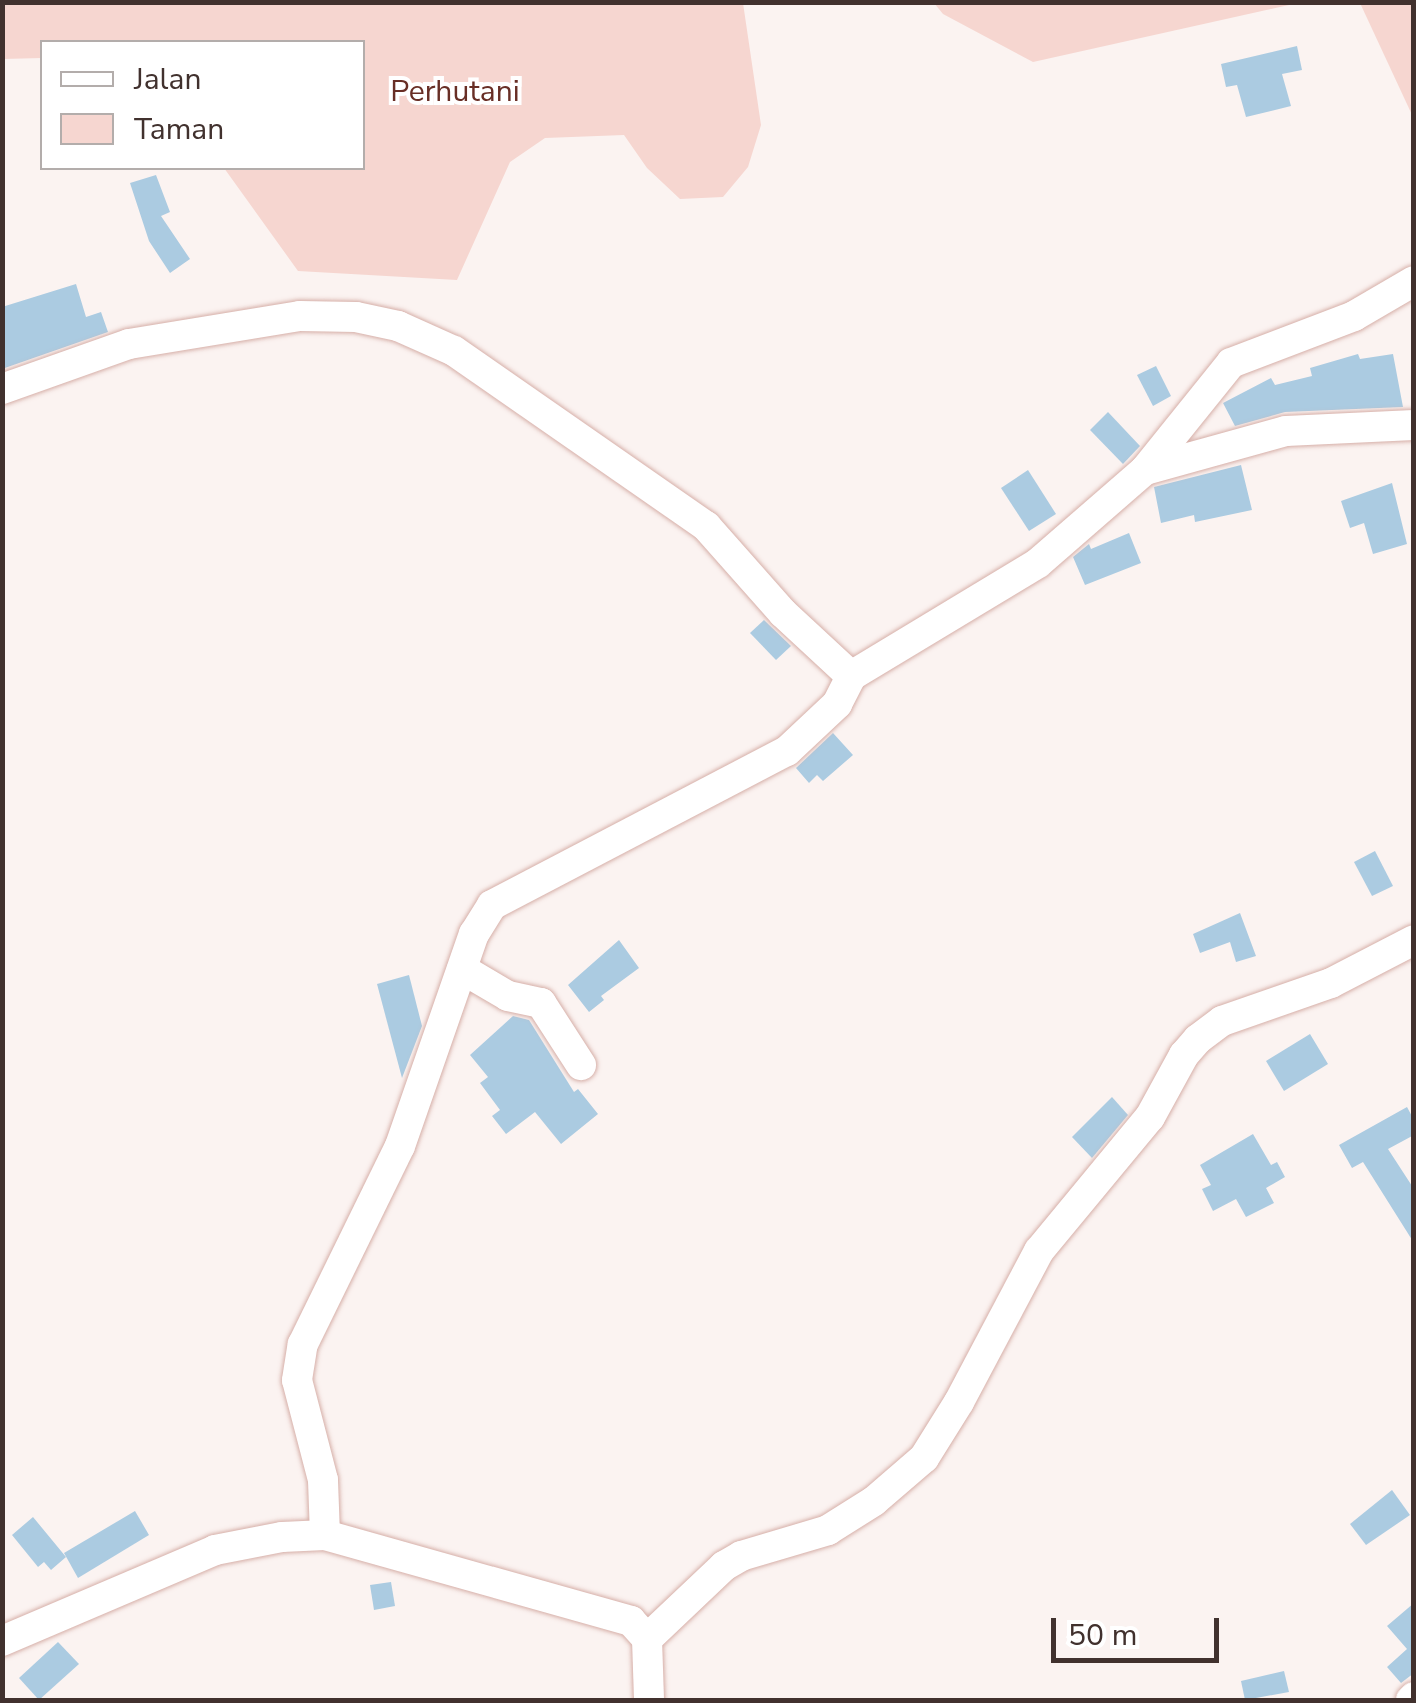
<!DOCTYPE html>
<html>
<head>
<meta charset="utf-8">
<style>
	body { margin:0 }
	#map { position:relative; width:1416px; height:1703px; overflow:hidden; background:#fbf3f1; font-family:"Nunito Sans",sans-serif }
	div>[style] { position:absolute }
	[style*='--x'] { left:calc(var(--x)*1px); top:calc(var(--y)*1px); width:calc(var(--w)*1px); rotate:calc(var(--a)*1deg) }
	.green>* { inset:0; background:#f6d6d0 }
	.building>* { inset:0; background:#abcbe1 }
	.roads { filter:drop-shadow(0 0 2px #d6afa8) drop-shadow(0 0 2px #d6afa8) }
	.minor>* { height:30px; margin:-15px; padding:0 15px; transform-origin:15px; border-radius:15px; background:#fff }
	span { translate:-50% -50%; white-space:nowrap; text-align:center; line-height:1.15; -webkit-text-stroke:8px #fff; paint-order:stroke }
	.park-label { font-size:30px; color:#682e25 }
	.frame { position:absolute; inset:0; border:5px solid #41312e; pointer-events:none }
	.legend { position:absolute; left:40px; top:40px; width:325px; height:130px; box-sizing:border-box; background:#fff; border:2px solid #b3adab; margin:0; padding:12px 18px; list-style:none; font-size:30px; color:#41312e }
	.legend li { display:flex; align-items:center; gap:20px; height:50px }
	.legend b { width:50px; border:2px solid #b3adab }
	.scale { position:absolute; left:1051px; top:1618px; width:168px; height:45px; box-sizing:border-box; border:5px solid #41312e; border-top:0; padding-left:12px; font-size:30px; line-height:35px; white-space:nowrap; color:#41312e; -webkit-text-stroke:8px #fff; paint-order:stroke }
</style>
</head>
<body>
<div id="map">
	<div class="green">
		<i style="clip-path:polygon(2px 3px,743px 3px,761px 125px,748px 167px,723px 197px,680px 199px,647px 168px,624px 135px,545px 138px,510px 162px,457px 280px,298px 271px,224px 168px,362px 168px,362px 42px,42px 42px,42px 58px,3px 59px)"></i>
		<i style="clip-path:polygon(934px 3px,1298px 3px,1033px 62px,943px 14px)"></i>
		<i style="clip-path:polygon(1360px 3px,1413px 3px,1413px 117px)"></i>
	</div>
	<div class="building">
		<i style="clip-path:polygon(1297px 46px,1302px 70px,1282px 74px,1291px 106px,1246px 117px,1237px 85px,1226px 87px,1221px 64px)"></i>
		<i style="clip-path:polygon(156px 175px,170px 212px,161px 216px,190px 259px,170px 273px,149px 241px,130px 183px)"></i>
		<i style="clip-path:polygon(76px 284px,86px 317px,101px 312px,108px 332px,2px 369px,2px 307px)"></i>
		<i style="clip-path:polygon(1358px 354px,1360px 359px,1393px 354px,1403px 407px,1285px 412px,1235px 426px,1223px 403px,1271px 378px,1275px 385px,1312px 376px,1310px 368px)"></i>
		<i style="clip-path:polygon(1156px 366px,1171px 396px,1153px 406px,1137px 375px)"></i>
		<i style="clip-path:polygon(1108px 412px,1140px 446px,1123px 464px,1090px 430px)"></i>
		<i style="clip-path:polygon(1241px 465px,1252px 510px,1195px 522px,1194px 515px,1161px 523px,1154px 487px)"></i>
		<i style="clip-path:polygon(1028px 470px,1056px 514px,1029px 531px,1001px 488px)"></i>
		<i style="clip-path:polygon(1392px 483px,1407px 544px,1373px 554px,1364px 523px,1350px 528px,1341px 501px)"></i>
		<i style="clip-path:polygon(1129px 533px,1141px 563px,1085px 585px,1073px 557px,1089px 544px,1091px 549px)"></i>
		<i style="clip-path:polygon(764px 620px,791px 646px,776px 660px,750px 633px)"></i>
		<i style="clip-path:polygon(833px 733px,853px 755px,823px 781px,817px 775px,809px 783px,796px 768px)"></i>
		<i style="clip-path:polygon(1375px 851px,1393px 886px,1372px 896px,1354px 862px)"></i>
		<i style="clip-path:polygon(1240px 913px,1256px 956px,1236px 962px,1230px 942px,1200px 953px,1193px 934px)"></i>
		<i style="clip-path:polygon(619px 940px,639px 968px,601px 996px,604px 1000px,589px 1012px,568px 985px)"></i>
		<i style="clip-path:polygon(409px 975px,422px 1026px,402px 1078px,377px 984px)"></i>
		<i style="clip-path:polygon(513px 1016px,529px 1020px,574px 1092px,578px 1089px,598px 1114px,561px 1144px,535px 1112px,506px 1134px,492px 1116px,500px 1110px,480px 1083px,488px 1077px,470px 1055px)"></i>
		<i style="clip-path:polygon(1310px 1034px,1328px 1064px,1284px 1091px,1266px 1061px)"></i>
		<i style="clip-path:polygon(1112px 1097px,1128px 1115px,1092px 1158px,1072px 1137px)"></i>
		<i style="clip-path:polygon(1407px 1107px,1414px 1120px,1414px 1135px,1388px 1149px,1414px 1189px,1414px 1243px,1363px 1162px,1352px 1168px,1339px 1145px)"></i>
		<i style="clip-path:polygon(1253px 1134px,1271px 1165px,1277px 1162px,1285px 1177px,1266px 1188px,1274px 1203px,1246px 1217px,1236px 1199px,1213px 1211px,1202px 1189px,1211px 1185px,1200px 1165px)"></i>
		<i style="clip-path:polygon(1392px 1490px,1410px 1515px,1366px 1545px,1350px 1524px)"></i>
		<i style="clip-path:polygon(135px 1511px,149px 1535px,78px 1578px,64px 1553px)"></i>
		<i style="clip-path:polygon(33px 1517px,66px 1557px,51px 1570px,44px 1562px,38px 1567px,12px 1535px)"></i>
		<i style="clip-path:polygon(391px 1582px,395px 1606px,374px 1610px,370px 1585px)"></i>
		<i style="clip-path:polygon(1414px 1603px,1414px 1673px,1401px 1683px,1387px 1667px,1407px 1649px,1387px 1626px)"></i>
		<i style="clip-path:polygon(58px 1642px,79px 1664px,39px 1700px,19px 1678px)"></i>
		<i style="clip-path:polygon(1284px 1671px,1289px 1692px,1245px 1700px,1241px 1681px)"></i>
	</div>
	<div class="roads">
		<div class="minor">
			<i style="--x:2;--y:389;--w:135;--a:-19.5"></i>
			<i style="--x:129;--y:344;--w:173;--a:-9.3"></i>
			<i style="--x:300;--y:316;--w:56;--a:1"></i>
			<i style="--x:356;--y:317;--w:43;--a:12.1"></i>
			<i style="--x:398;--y:326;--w:61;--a:24.1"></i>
			<i style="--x:454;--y:351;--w:307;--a:34.8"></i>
			<i style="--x:706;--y:526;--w:116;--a:48.5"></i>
			<i style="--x:783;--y:613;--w:93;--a:42.8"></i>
			<i style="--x:1145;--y:470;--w:137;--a:-51.2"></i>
			<i style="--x:1231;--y:363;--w:132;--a:-20.9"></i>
			<i style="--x:1354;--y:316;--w:69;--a:-30.3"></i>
			<i style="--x:462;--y:969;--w:53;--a:30.4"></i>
			<i style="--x:508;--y:996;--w:34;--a:12"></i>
			<i style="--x:541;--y:1003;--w:74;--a:57.2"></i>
			<i style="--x:325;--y:1535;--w:55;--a:-92.1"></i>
			<i style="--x:323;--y:1480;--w:103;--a:-104.6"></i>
			<i style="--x:297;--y:1380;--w:36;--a:-81"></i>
			<i style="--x:303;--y:1344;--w:220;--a:-63.9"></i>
			<i style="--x:400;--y:1146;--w:225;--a:-70.8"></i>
			<i style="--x:474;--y:934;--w:34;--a:-58"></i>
			<i style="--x:492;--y:905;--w:333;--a:-27.6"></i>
			<i style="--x:787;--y:751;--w:69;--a:-43.2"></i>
			<i style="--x:837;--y:704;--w:31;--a:-63"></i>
			<i style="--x:851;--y:676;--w:218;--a:-31.1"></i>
			<i style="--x:1038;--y:563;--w:142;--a:-41"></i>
			<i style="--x:1145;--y:470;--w:146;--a:-15.5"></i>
			<i style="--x:1286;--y:431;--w:128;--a:-2.7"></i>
			<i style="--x:647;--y:1639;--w:106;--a:-43.5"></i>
			<i style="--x:724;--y:1566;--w:20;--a:-30"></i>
			<i style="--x:741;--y:1556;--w:91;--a:-16.6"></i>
			<i style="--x:828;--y:1530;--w:54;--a:-32.2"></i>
			<i style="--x:874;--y:1501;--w:66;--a:-40.7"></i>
			<i style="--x:924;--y:1458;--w:66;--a:-58"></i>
			<i style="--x:959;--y:1402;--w:171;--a:-62.1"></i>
			<i style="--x:1039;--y:1251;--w:174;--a:-50.4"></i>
			<i style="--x:1150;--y:1117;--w:71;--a:-61.3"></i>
			<i style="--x:1184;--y:1055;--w:21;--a:-49"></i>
			<i style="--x:1198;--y:1039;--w:30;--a:-37"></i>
			<i style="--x:1222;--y:1021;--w:115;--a:-19.2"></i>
			<i style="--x:1331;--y:983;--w:93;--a:-27.4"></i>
			<i style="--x:2;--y:1641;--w:232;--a:-23.1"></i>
			<i style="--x:215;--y:1550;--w:68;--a:-11"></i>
			<i style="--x:282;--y:1537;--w:43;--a:-2.7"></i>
			<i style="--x:325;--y:1535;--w:318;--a:15.7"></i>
			<i style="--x:631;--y:1621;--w:24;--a:48"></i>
			<i style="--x:647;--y:1639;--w:61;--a:88.1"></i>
			<i style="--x:1411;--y:1700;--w:4;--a:-45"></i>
		</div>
	</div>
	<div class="park-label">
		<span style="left:455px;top:92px">Perhutani</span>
	</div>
	<div class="frame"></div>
	<ul class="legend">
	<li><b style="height:12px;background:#fff"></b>Jalan</li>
	<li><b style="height:28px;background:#f6d6d0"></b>Taman</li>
	</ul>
	<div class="scale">50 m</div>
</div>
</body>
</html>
